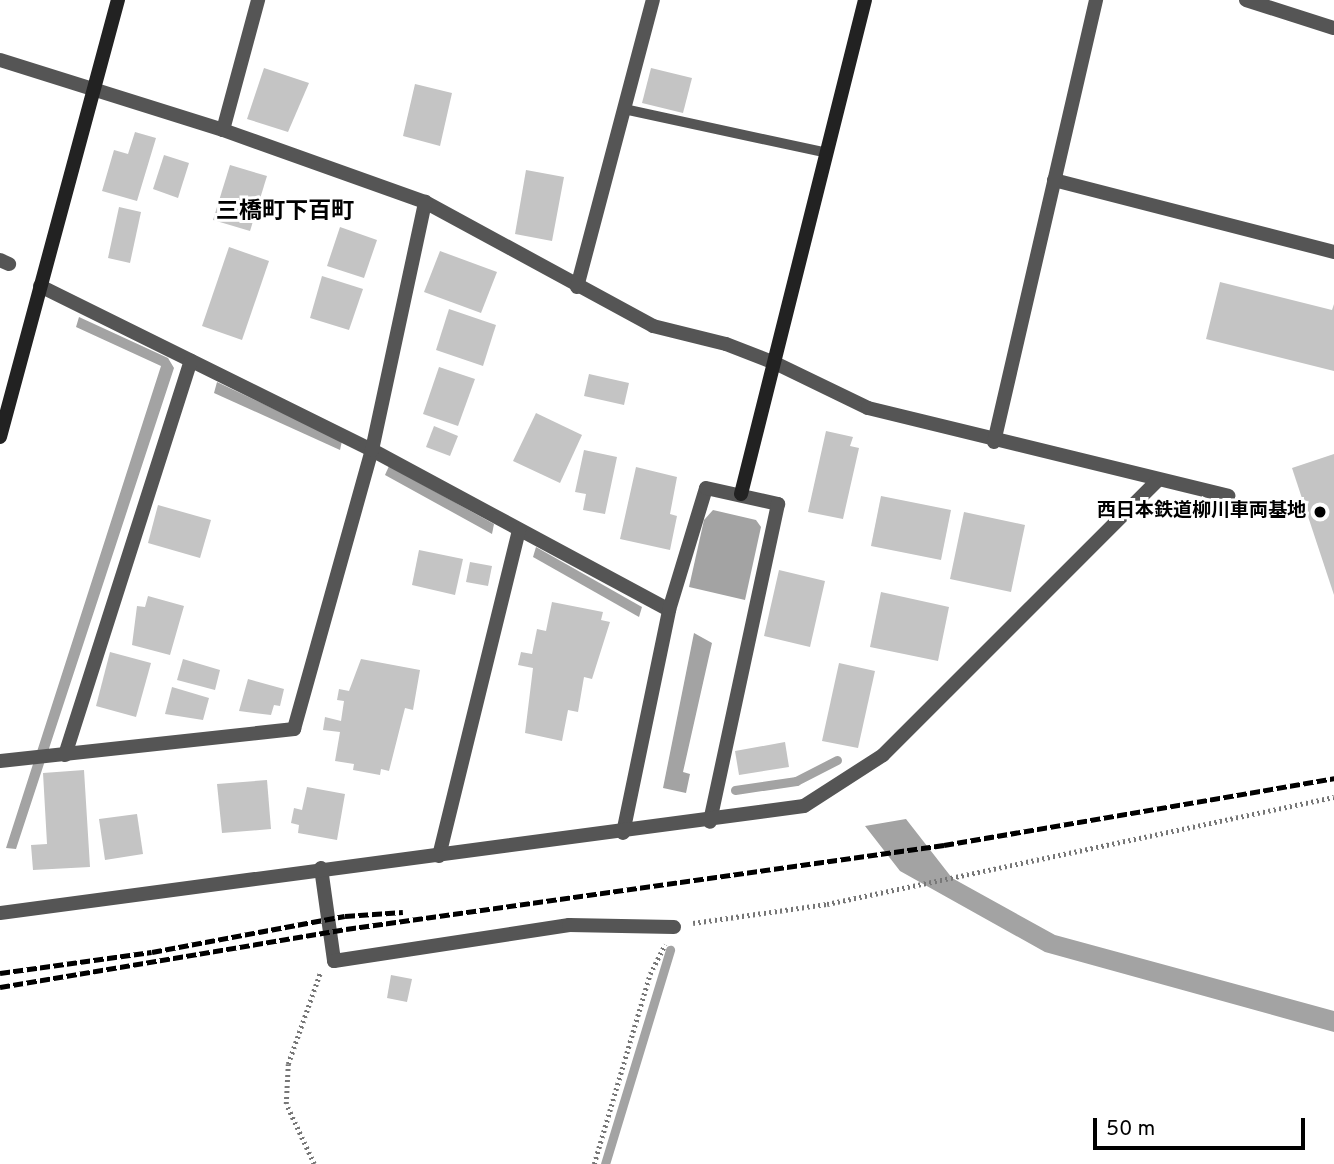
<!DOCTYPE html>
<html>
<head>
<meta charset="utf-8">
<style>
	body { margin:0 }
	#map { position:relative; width:1334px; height:1164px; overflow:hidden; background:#fff; font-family:Overpass,"Noto Sans JP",sans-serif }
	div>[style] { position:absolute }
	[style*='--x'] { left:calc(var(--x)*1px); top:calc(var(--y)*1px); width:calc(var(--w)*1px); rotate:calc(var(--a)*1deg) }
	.water>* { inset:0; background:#a3a3a3 }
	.stream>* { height:9px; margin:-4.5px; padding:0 4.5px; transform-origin:4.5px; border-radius:4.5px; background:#a3a3a3 }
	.building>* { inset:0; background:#c4c4c4 }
	.path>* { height:4.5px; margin-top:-2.25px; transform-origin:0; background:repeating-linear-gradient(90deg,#777 0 2px,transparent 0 5.5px) }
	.lane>* { height:10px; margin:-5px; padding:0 5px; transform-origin:5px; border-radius:5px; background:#555 }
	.street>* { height:14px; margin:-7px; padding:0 7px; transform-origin:7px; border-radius:7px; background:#555 }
	.secondary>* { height:14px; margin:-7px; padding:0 7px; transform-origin:7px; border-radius:7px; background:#222 }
	.rail>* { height:5px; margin-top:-2.5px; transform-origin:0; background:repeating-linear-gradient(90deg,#000 0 10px,transparent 0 13.5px) }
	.dots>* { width:19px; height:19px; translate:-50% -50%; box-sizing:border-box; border:4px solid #fff; border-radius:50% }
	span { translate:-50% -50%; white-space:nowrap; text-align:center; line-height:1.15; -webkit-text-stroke:6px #fff; paint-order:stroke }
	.poi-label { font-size:19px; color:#000; font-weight:700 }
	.right { translate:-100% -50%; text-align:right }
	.quarter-label { font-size:23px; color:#000; font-weight:700 }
	.scale { position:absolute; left:1093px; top:1118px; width:212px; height:32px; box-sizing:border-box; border:4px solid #000; border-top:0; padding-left:9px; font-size:21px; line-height:24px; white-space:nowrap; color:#000; -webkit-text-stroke:5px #fff; paint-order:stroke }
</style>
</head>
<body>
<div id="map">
	<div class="water">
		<i style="clip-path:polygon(79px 317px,168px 358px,174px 368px,16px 849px,6px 848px,161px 366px,76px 327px)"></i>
		<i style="clip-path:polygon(217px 382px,342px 441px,340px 450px,214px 393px)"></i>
		<i style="clip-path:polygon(389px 466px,494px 524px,492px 534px,385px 475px)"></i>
		<i style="clip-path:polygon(713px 510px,756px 520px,761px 527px,745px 600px,689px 587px,704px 520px)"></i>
		<i style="clip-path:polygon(536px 547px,642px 607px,639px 617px,533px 557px)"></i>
		<i style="clip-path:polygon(694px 633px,712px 643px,683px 772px,690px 774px,686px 793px,663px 788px)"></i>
		<i style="clip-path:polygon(906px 819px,952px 878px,1055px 935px,1334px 1011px,1334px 1032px,1045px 952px,900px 871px,865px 826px)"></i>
	</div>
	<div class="stream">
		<i style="--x:735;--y:790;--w:62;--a:-8.4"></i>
		<i style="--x:796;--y:781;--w:46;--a:-27.1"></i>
		<i style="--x:605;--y:1164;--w:224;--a:-73.1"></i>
	</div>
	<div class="building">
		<i style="clip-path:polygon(264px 68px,309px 83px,288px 132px,247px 119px)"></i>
		<i style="clip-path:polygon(651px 68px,692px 78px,683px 113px,642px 103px)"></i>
		<i style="clip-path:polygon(415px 84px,452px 93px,440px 146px,403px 136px)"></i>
		<i style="clip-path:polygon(135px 132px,156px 138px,137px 201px,102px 191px,114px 150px,128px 154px)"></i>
		<i style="clip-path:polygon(164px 155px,189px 163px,178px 198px,153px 189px)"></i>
		<i style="clip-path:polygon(230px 165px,267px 176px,250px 231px,213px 220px)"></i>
		<i style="clip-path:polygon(526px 170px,564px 177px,552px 241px,515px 234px)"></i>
		<i style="clip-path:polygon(119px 207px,141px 212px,130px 263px,108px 258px)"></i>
		<i style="clip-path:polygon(340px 227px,377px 240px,364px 278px,327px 266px)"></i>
		<i style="clip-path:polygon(229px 247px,269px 261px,242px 340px,202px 326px)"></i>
		<i style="clip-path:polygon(440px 251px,497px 272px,481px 313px,424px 292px)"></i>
		<i style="clip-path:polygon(322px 276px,363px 289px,349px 330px,310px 318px)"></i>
		<i style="clip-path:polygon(1220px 282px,1332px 310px,1334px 304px,1334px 371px,1206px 339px)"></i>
		<i style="clip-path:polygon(449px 309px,496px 325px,483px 366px,436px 350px)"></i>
		<i style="clip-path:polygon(439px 367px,475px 379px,458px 426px,423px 414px)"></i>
		<i style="clip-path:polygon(589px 374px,629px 383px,624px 405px,584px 396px)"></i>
		<i style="clip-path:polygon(536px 413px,582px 435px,560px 483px,513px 461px)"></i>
		<i style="clip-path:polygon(434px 426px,458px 436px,450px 456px,426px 447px)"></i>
		<i style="clip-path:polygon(826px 431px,853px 437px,850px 446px,859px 448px,843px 519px,808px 512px)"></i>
		<i style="clip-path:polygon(584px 450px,617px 457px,605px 514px,583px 510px,586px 494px,575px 492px)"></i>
		<i style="clip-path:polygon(1334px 454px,1334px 595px,1292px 468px)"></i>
		<i style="clip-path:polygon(636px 467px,677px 477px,670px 514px,677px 516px,670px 550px,620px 539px)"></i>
		<i style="clip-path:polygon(881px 496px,951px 510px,941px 560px,871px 546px)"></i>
		<i style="clip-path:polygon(158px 505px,211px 520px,200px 558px,148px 543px)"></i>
		<i style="clip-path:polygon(964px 512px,1025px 525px,1011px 592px,950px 579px)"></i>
		<i style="clip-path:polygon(419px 550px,463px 559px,455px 595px,412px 585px)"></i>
		<i style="clip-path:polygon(470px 562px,492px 566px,488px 586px,466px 582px)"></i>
		<i style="clip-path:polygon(779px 570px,825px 581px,810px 647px,764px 636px)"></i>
		<i style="clip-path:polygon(881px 592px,949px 607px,938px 661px,870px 647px)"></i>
		<i style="clip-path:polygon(148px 596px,184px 606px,170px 655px,132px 645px,137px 606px,145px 607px)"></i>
		<i style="clip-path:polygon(552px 602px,603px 612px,601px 620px,610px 622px,592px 679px,584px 677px,578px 712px,568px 710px,562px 741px,525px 733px,533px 668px,518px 665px,521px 652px,532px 654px,537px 629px,546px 631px)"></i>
		<i style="clip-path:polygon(110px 652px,151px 663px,136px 717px,96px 706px)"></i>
		<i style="clip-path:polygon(183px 659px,220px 670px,215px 690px,177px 680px)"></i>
		<i style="clip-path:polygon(361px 659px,420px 670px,413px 710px,405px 708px,389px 771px,381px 769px,380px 775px,353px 770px,354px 764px,335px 761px,340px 732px,323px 730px,325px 717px,341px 721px,344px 701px,337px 700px,339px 689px,349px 691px)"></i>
		<i style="clip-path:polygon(839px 663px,875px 671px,858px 748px,822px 741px)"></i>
		<i style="clip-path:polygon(248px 679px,284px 689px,280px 706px,274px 705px,271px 715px,239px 711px)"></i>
		<i style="clip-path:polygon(172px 687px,209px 698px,203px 720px,165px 714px)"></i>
		<i style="clip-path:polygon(785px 742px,789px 767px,739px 775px,735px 751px)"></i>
		<i style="clip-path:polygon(84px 770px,90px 867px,33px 870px,31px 845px,47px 844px,43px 773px)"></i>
		<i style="clip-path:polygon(267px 780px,271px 829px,222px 833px,217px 784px)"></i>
		<i style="clip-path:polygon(307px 787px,345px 794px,337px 840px,298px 833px,299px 825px,291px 823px,294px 808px,302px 810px)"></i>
		<i style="clip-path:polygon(137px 814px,143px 854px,105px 860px,99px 819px)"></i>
		<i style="clip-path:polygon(391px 975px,412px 979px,407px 1002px,387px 998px)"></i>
	</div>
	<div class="path">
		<i style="--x:693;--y:923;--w:135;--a:-8.1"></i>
		<i style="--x:827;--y:904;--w:518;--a:-11.92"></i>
		<i style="--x:314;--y:1164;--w:66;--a:-115"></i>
		<i style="--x:286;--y:1104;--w:40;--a:-87.1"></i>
		<i style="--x:288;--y:1064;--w:96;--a:-70.6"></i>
		<i style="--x:594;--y:1164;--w:198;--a:-73.6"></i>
		<i style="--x:650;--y:974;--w:33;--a:-63"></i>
	</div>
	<div class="lane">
		<i style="--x:624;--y:109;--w:208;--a:12.2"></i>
	</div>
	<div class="street">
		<i style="--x:1246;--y:0;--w:92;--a:17.7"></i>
		<i style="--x:0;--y:60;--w:234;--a:17.4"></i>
		<i style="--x:223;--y:130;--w:214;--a:19.6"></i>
		<i style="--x:425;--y:202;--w:260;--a:28.5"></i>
		<i style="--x:653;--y:326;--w:75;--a:13.9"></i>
		<i style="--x:726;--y:344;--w:53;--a:21.2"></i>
		<i style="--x:775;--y:363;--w:103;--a:25.8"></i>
		<i style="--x:868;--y:408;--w:371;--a:13.7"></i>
		<i style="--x:223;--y:130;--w:135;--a:-74.9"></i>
		<i style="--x:1054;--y:180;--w:289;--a:14.4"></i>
		<i style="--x:0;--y:260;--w:10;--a:24"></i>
		<i style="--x:40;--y:286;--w:370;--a:26.3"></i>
		<i style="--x:372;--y:450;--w:337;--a:28.3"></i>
		<i style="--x:577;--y:287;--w:297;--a:-75.2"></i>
		<i style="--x:994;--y:442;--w:454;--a:-77"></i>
		<i style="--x:65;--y:755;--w:414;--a:-72.3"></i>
		<i style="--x:0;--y:761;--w:296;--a:-6.2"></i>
		<i style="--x:294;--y:729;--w:290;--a:-74.4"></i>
		<i style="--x:372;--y:450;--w:254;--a:-77.9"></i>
		<i style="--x:623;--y:833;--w:228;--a:-78.3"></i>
		<i style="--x:669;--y:610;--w:127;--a:-73.1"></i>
		<i style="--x:706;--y:488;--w:74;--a:12.5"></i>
		<i style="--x:778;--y:504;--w:325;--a:102.1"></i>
		<i style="--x:439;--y:856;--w:336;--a:-76.2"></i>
		<i style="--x:321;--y:868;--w:94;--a:82"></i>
		<i style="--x:334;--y:961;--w:238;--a:-8.7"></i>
		<i style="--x:569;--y:925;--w:105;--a:1.1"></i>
		<i style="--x:0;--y:913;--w:811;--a:-7.58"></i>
		<i style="--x:804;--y:806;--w:94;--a:-32.8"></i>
		<i style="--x:883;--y:755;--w:389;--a:-45"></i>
	</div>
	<div class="secondary">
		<i style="--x:0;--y:437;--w:453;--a:-74.9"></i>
		<i style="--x:741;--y:494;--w:509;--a:-75.91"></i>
	</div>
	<div class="rail">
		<i style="--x:0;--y:973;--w:153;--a:-7.9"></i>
		<i style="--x:152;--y:952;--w:196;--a:-10.6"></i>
		<i style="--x:345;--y:916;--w:58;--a:-3.9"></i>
		<i style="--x:0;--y:987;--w:351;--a:-9.5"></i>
		<i style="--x:346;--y:929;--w:604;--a:-8"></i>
		<i style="--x:944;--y:845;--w:396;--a:-9.7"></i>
	</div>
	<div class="dots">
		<i style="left:1320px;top:512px;background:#000"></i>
	</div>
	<div class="poi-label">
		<span class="right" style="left:1306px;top:512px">西日本鉄道柳川車両基地</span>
	</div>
	<div class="quarter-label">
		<span style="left:285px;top:213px">三橋町下百町</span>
	</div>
	<div class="scale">50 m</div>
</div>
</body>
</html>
